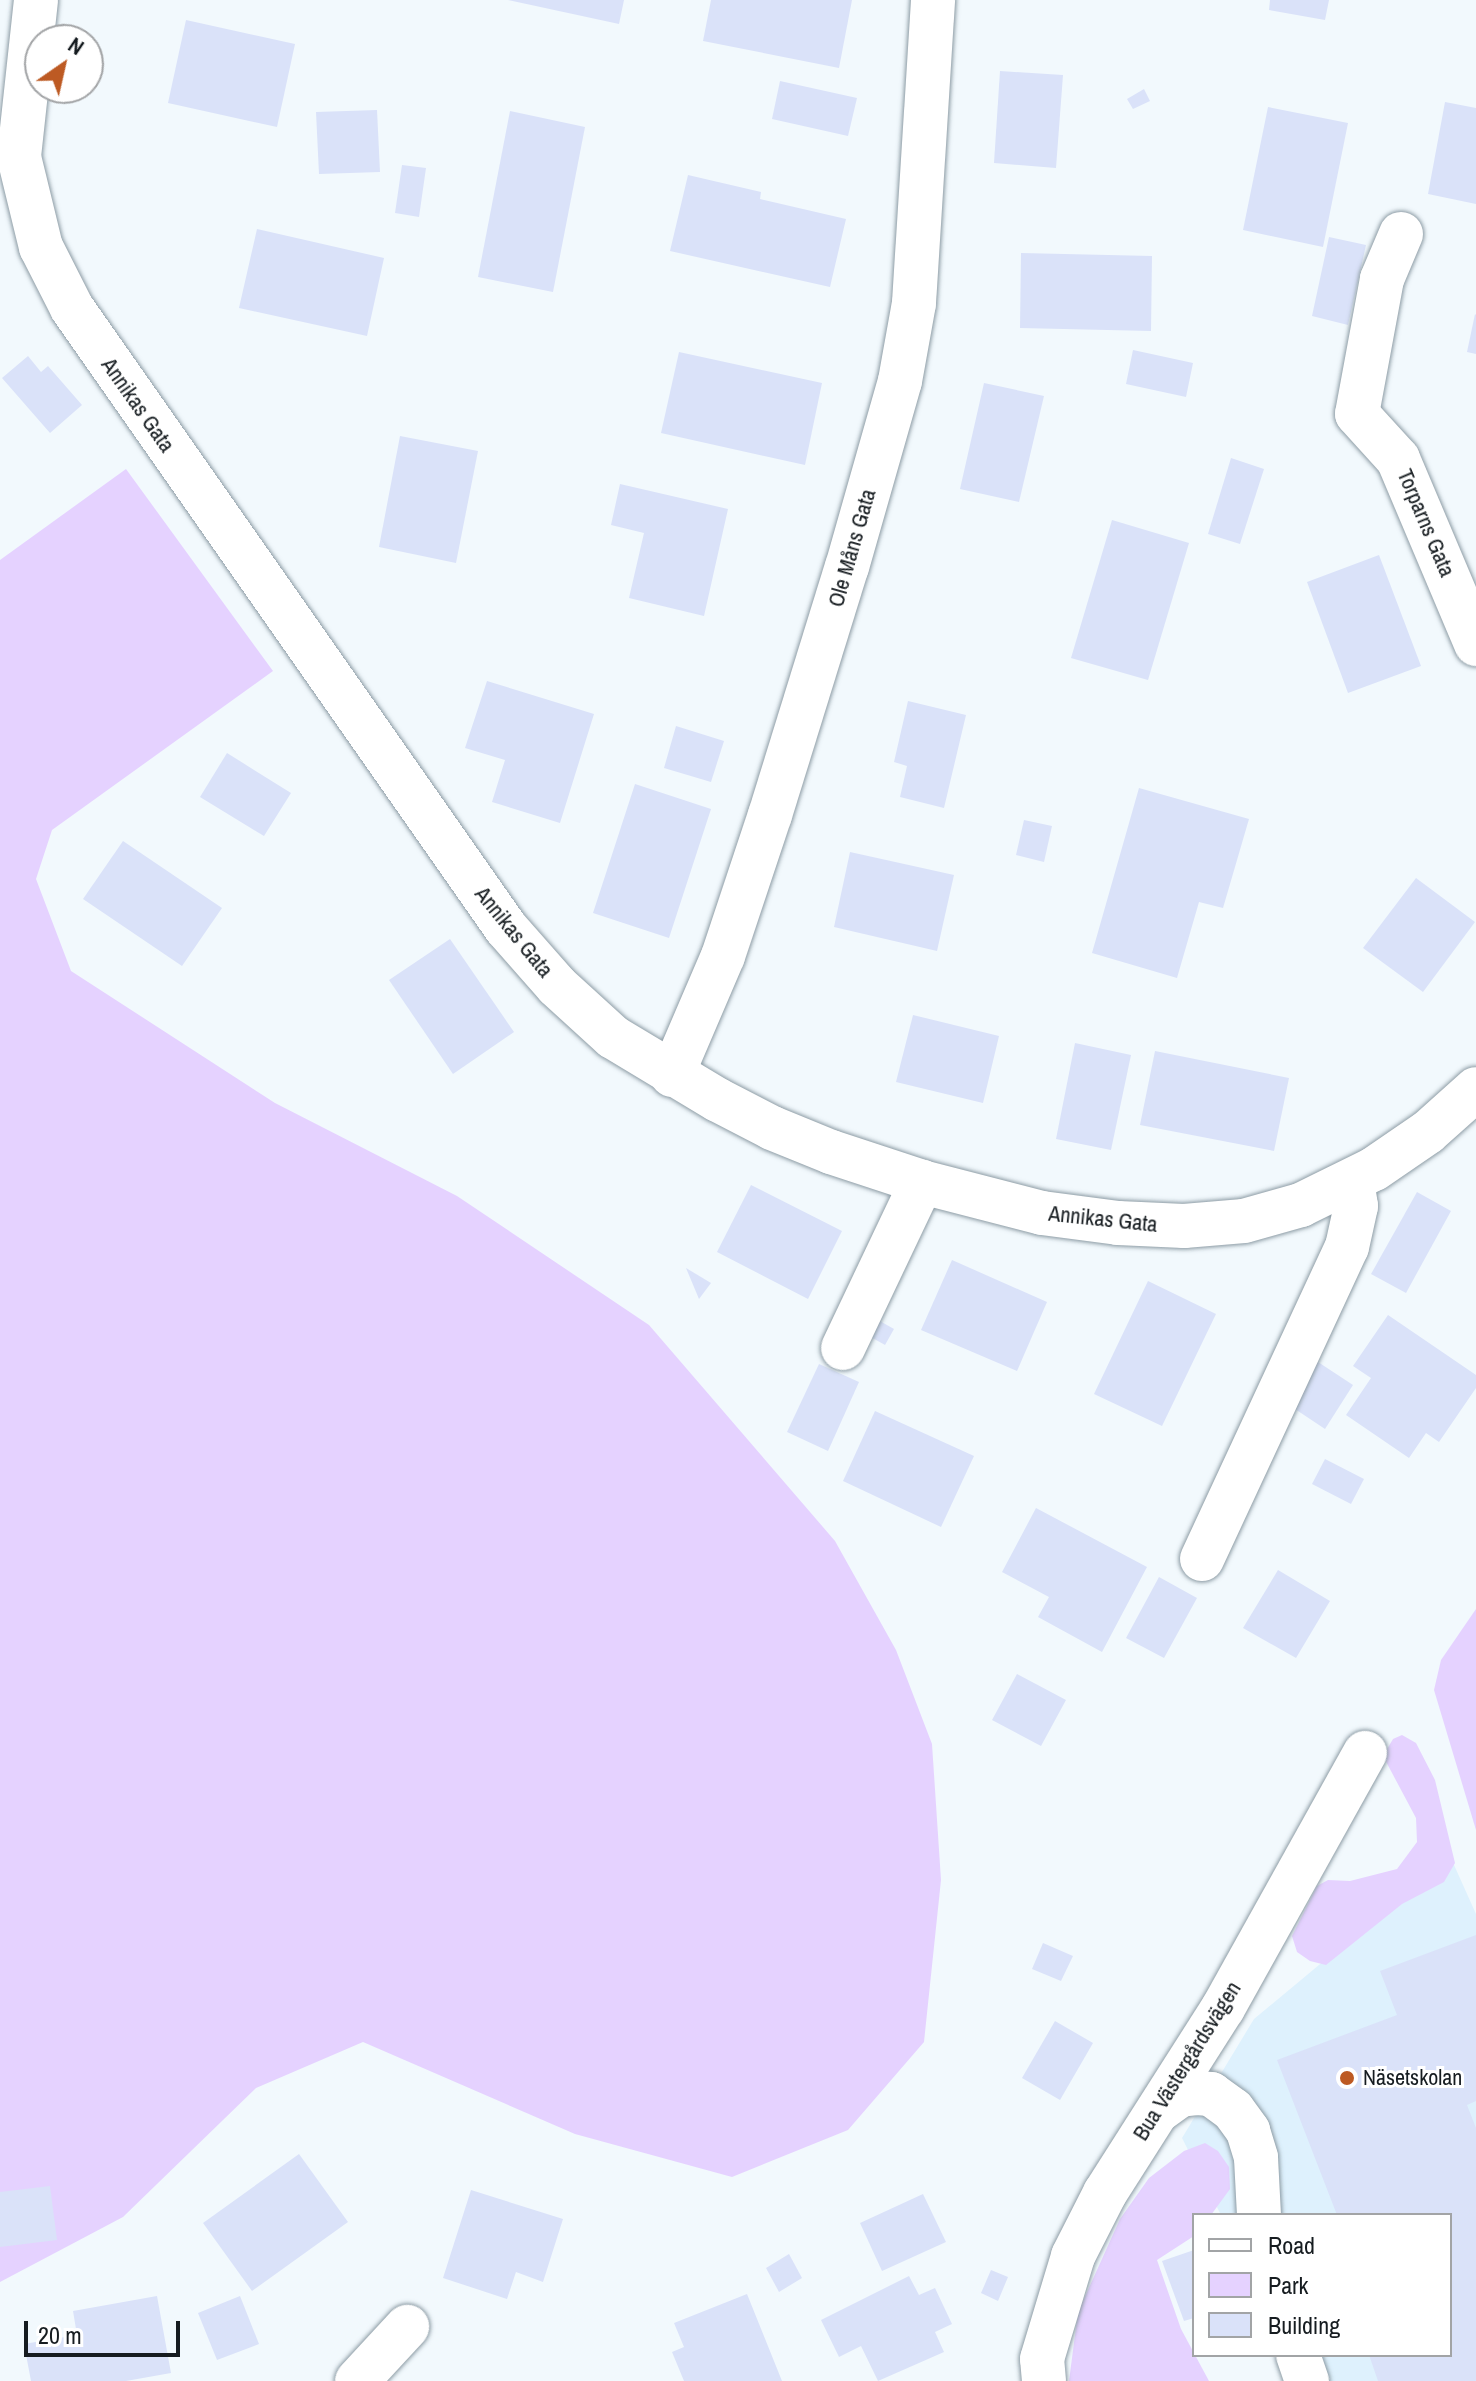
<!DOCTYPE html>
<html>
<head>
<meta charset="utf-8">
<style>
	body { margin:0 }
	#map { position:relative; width:1476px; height:2381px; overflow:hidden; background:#f2f9fd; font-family:"Archivo Narrow",sans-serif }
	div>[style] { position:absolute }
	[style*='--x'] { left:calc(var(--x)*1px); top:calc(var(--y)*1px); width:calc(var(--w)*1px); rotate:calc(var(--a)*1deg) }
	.built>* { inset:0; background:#def1fd }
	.green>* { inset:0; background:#e5d2ff }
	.building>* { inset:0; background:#dae2f9 }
	.roads { filter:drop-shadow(0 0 2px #8d9ca5) drop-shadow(0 0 2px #8d9ca5) }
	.minor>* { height:44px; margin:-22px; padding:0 22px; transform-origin:22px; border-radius:22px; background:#fff }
	.dots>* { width:22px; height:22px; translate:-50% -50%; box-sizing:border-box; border:4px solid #fff; border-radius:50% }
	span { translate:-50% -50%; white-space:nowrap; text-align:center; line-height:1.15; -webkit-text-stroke:6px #fff; paint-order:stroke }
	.street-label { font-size:22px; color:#161c20 }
	.poi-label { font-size:22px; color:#161c20 }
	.left { translate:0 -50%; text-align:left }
	.legend { position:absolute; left:1192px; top:2213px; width:260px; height:144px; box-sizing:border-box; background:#fff; border:2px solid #a2a4a6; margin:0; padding:10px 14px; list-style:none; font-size:24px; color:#161c20 }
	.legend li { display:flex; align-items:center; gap:16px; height:40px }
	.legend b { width:40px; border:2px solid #a2a4a6 }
	.north { position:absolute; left:24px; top:24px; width:80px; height:80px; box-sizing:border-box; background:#fff; border:2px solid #a2a4a6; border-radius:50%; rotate:34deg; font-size:22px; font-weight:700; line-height:32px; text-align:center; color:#161c20 }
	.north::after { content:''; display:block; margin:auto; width:28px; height:36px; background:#bd5a23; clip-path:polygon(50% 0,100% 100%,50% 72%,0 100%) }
	.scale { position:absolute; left:24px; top:2321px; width:156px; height:36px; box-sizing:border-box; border:4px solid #161c20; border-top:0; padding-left:10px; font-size:24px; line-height:28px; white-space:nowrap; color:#161c20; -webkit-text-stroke:6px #fff; paint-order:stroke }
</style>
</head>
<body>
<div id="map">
	<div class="built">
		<i style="clip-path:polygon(1450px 1856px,1476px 1914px,1476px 2381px,1304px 2381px,1291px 2355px,1450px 2355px,1450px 2215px,1221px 2215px,1182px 2138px,1254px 2019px)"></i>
	</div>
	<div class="green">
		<i style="clip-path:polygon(126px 469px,273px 671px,52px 830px,36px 879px,71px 971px,275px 1103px,457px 1196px,649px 1325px,835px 1541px,896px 1650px,932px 1744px,941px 1880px,924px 2042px,848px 2130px,732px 2177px,575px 2134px,363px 2042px,256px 2088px,123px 2217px,0 2282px,0 560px)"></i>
		<i style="clip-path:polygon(1476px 1609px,1476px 1830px,1434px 1690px,1441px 1660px)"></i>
		<i style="clip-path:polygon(1402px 1735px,1416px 1743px,1435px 1780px,1455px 1863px,1444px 1882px,1402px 1904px,1326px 1965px,1310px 1961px,1297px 1952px,1292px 1936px,1317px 1886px,1328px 1880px,1350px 1881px,1397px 1869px,1417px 1842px,1416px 1818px,1383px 1756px,1393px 1739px)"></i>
		<i style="clip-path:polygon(1205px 2143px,1218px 2151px,1229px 2167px,1230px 2189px,1211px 2215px,1194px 2215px,1194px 2236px,1157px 2260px,1181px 2329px,1209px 2381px,1069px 2381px,1078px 2312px,1120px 2219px,1149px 2178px,1184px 2151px)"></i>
	</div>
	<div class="building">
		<i style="clip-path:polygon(508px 0,624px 0,619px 24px)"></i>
		<i style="clip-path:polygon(711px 0,852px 0,839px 68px,703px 41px)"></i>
		<i style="clip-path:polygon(1270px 0,1329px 0,1325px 20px,1269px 10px)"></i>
		<i style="clip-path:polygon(186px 20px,295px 44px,277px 127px,168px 103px)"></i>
		<i style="clip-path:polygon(1000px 71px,1063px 75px,1056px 168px,994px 163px)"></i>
		<i style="clip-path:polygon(780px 81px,857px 98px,848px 136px,772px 119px)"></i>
		<i style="clip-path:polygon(1144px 89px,1150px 101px,1133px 109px,1127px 99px)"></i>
		<i style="clip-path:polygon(1445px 102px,1476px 108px,1476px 204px,1428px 194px)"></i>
		<i style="clip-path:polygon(1268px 107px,1348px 123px,1323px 247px,1243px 230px)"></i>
		<i style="clip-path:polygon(377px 110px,380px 172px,319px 174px,316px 112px)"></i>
		<i style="clip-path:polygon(510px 111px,585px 127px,553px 292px,478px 277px)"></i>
		<i style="clip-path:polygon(402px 165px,426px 168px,419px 217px,395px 213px)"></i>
		<i style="clip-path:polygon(688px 175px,761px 192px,760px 199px,846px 219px,830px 287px,670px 251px)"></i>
		<i style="clip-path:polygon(257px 229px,384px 258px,367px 336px,239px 308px)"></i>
		<i style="clip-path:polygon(1329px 237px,1366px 245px,1348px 325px,1312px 316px)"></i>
		<i style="clip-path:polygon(1021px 253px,1152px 256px,1151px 331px,1020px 328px)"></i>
		<i style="clip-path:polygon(1475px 314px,1476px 315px,1476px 354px,1467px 352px)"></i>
		<i style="clip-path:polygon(1133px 350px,1193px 363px,1186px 397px,1126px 384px)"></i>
		<i style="clip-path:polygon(679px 352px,822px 383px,805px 465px,661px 433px)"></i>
		<i style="clip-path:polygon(28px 356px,41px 372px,48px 366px,82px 405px,50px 433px,2px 378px)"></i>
		<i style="clip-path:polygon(984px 383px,1044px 396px,1019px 502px,960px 489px)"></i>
		<i style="clip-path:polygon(400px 436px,478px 451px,456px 563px,379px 547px)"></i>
		<i style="clip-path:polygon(1231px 458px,1264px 469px,1240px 544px,1208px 534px)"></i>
		<i style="clip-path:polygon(620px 484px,728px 509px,704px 616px,629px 598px,644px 533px,611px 525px)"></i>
		<i style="clip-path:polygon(1112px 520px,1189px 543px,1148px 680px,1071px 658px)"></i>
		<i style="clip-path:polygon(1379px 555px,1421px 666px,1348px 693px,1307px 582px)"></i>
		<i style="clip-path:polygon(487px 681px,594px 714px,560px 823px,492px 802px,505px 760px,465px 748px)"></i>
		<i style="clip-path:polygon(908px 701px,966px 715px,944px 808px,900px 797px,907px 766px,894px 762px)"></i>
		<i style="clip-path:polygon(676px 726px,724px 741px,711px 782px,664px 768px)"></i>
		<i style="clip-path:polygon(227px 753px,291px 793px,264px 836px,200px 797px)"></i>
		<i style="clip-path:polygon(635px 784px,711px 809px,669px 938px,593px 913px)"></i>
		<i style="clip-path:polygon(1139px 788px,1249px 819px,1223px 908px,1199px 902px,1177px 978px,1092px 953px)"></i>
		<i style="clip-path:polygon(1024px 820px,1052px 826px,1044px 862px,1016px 855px)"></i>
		<i style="clip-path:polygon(123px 841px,222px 908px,182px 966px,83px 899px)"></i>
		<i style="clip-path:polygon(850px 852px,954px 875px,937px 951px,834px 927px)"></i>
		<i style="clip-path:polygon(1416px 878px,1475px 922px,1423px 992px,1363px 948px)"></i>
		<i style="clip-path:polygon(450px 939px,514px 1032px,453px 1074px,389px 980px)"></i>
		<i style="clip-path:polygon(913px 1015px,999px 1036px,983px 1103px,896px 1082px)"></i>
		<i style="clip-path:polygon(1075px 1043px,1131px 1055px,1111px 1150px,1056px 1139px)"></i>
		<i style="clip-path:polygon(1155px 1051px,1289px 1078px,1274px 1151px,1140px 1125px)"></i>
		<i style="clip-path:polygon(751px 1185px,842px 1231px,808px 1299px,717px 1252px)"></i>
		<i style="clip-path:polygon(1417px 1192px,1451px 1211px,1406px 1293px,1371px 1274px)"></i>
		<i style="clip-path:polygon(952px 1260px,1047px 1302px,1017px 1371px,921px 1330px)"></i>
		<i style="clip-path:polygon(686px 1268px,711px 1283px,699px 1299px)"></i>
		<i style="clip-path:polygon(1148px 1281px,1216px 1314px,1162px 1426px,1094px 1394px)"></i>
		<i style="clip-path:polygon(1388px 1315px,1476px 1375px,1476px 1388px,1439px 1442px,1426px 1433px,1409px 1458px,1346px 1415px,1371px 1378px,1353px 1366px)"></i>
		<i style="clip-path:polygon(878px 1320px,894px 1329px,885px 1345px,869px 1336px)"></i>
		<i style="clip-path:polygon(1318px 1362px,1353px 1385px,1325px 1429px,1289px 1405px)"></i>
		<i style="clip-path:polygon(819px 1364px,859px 1382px,828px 1451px,787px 1432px)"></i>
		<i style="clip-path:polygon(875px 1411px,974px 1456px,941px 1527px,843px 1481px)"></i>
		<i style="clip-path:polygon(1325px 1459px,1364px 1479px,1351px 1504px,1312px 1484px)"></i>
		<i style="clip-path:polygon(1036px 1508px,1147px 1567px,1102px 1652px,1038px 1617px,1049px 1597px,1002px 1572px)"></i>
		<i style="clip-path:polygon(1278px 1570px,1330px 1601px,1296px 1658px,1243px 1628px)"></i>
		<i style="clip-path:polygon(1159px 1577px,1197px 1598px,1164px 1658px,1126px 1638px)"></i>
		<i style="clip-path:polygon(1017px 1674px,1066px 1700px,1041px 1746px,992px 1720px)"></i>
		<i style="clip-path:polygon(1476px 1935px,1476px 2101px,1467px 2105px,1476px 2128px,1476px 2381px,1378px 2381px,1369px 2355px,1450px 2355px,1450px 2215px,1337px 2215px,1277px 2060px,1397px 2015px,1380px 1971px)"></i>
		<i style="clip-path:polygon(1043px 1943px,1073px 1956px,1061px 1981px,1032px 1969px)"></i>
		<i style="clip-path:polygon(1055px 2021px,1093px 2043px,1060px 2100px,1022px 2078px)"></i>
		<i style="clip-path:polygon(299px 2154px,348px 2222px,252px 2291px,203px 2223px)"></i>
		<i style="clip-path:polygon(50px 2186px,57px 2240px,0 2247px,0 2192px)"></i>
		<i style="clip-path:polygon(471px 2190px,563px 2219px,543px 2282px,516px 2272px,507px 2299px,443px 2278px)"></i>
		<i style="clip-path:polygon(923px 2194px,946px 2242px,882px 2271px,860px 2223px)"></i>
		<i style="clip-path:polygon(1194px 2250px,1194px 2318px,1184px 2321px,1162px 2261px)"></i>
		<i style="clip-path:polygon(789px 2254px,802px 2278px,779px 2292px,766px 2268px)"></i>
		<i style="clip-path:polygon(991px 2270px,1008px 2277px,998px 2301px,981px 2293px)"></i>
		<i style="clip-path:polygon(909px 2276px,919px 2295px,935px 2288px,952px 2324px,935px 2332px,944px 2352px,878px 2381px,861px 2346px,839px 2357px,821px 2320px)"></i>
		<i style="clip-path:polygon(747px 2294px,782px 2381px,684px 2381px,672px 2352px,684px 2347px,674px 2323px)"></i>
		<i style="clip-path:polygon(157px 2296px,171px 2373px,126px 2381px,31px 2381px,24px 2344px,77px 2335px,73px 2311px)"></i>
		<i style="clip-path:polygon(240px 2296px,259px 2344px,217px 2360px,198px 2313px)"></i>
	</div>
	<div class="roads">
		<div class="minor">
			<i style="--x:36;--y:0;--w:158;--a:96.2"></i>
			<i style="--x:19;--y:157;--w:93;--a:76.3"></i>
			<i style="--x:41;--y:247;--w:68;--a:63.1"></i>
			<i style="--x:72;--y:308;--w:757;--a:55.01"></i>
			<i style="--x:506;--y:928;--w:77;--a:48.7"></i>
			<i style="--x:557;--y:986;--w:76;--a:42.3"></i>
			<i style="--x:613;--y:1037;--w:122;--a:31"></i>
			<i style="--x:718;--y:1100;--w:61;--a:27.4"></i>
			<i style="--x:772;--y:1128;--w:64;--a:22.1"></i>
			<i style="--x:831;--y:1152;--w:96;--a:18.2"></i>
			<i style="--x:922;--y:1182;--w:124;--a:14.5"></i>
			<i style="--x:1042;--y:1213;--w:77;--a:7.5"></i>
			<i style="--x:1118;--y:1223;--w:66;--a:2.6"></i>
			<i style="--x:1184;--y:1226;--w:60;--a:-4.8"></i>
			<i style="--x:1244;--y:1221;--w:59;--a:-15.7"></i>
			<i style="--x:1301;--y:1205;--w:81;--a:-26.3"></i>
			<i style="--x:1374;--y:1169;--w:65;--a:-34.4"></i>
			<i style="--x:1428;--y:1132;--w:64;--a:-41.9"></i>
			<i style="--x:1401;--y:234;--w:49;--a:112.9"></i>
			<i style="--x:1382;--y:279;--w:137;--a:100.5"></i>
			<i style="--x:1357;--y:414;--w:61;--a:47.7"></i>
			<i style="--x:1398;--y:459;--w:201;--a:67.1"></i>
			<i style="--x:672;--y:1075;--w:129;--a:-66.8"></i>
			<i style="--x:723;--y:956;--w:149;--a:-71.6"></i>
			<i style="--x:770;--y:815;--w:260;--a:-72.8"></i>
			<i style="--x:847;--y:567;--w:193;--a:-74.1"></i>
			<i style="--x:900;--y:381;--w:79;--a:-79.8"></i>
			<i style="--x:914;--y:303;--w:304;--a:-86.4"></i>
			<i style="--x:843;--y:1348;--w:184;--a:-64.6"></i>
			<i style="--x:1202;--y:1559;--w:344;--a:-65.1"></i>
			<i style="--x:1347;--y:1247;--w:42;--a:-77.6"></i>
			<i style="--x:1356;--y:1206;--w:24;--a:-99"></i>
			<i style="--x:1158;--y:2111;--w:27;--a:-36"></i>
			<i style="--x:1180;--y:2095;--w:16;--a:-7"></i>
			<i style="--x:1196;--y:2093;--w:15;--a:4"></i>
			<i style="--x:1211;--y:2094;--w:27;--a:36"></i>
			<i style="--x:1233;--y:2110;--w:26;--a:54"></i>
			<i style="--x:1248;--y:2131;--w:28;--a:73"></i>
			<i style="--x:1256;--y:2158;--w:57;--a:87"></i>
			<i style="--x:1298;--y:2355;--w:28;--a:71"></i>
			<i style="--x:357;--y:2381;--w:74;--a:-47.2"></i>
			<i style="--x:1044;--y:2381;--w:22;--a:-95"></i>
			<i style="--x:1042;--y:2359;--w:108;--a:-73.2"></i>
			<i style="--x:1073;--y:2256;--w:71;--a:-63.1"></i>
			<i style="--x:1105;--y:2193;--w:219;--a:-57.5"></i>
			<i style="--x:1223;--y:2008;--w:292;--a:-60.9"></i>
		</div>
	</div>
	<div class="dots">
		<i style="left:1347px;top:2078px;background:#bd5a23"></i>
	</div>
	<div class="street-label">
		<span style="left:138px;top:405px;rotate:55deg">Annikas Gata</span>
		<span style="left:1426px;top:523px;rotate:67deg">Torparns Gata</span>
		<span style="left:852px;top:548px;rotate:-74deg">Ole Måns Gata</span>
		<span style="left:514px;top:932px;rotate:51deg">Annikas Gata</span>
		<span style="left:1103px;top:1219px;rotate:6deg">Annikas Gata</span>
		<span style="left:1187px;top:2061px;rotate:-58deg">Bua Västergårdsvägen</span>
	</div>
	<div class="poi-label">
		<span class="left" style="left:1363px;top:2078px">Näsetskolan</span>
	</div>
	<ul class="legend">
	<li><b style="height:10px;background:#fff"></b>Road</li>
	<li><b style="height:22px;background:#e5d2ff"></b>Park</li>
	<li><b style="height:22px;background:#dae2f9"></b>Building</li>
	</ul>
	<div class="north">N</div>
	<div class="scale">20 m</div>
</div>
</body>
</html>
